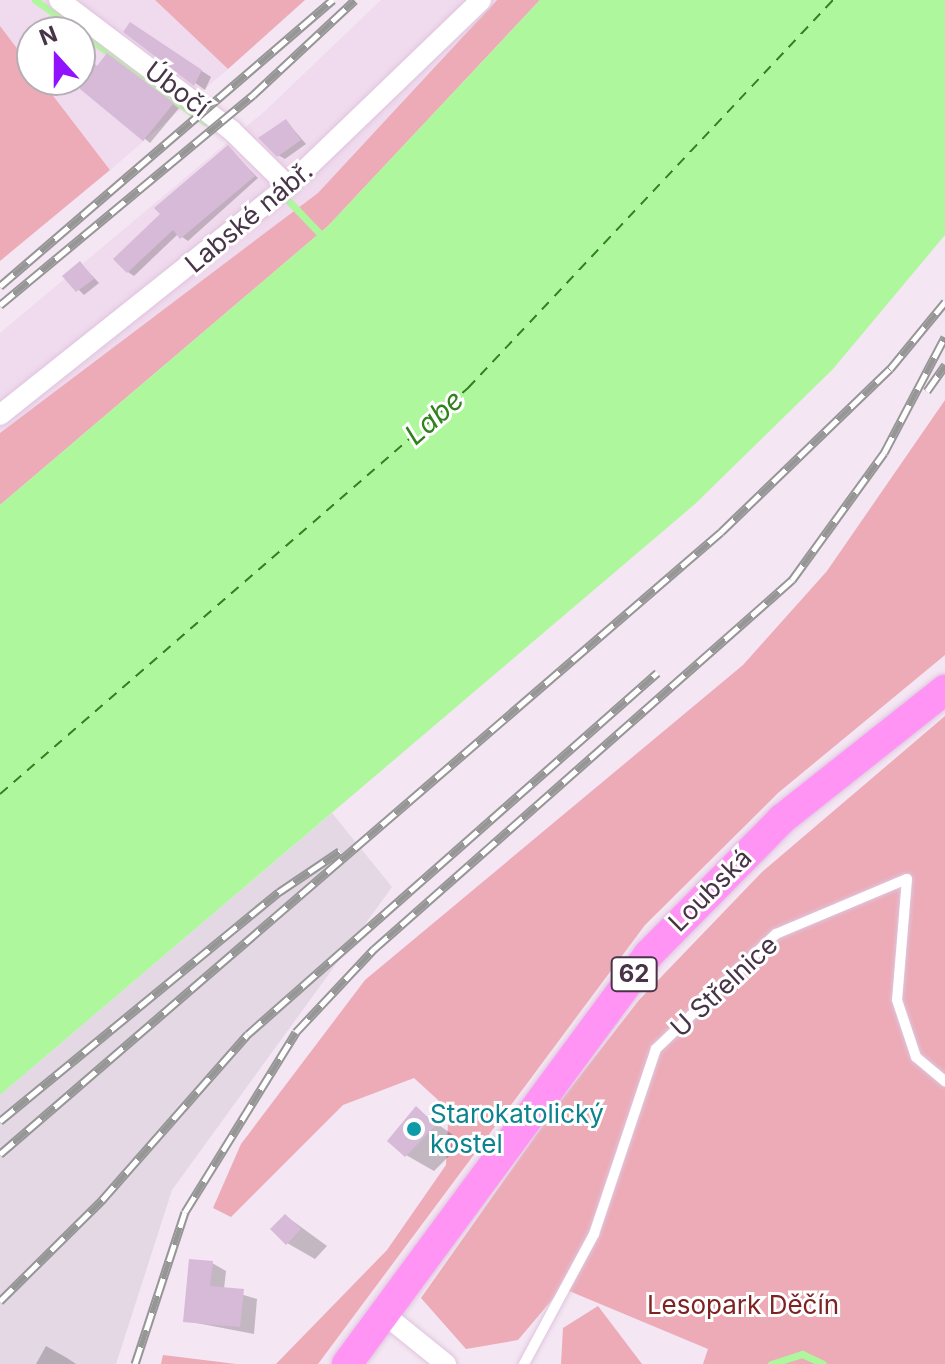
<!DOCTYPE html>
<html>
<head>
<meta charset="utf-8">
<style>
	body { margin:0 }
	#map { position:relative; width:945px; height:1364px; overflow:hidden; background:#f4e6f3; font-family:Inter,sans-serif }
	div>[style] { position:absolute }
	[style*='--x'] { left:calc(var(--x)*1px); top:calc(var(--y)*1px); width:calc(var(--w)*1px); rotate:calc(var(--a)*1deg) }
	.residential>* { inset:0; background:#f0daee }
	.industrial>* { inset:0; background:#e3d8e3 }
	.green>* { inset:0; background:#ecabb6 }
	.water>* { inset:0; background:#aff79d }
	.shadow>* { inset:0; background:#0003 }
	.stream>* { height:7px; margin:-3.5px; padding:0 3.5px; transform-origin:3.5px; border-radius:3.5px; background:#aff79d }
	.ferry>* { height:2px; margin-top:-1px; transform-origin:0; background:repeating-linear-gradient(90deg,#31811d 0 10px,transparent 0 18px) }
	.building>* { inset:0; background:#d7bad7 }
	.roads { filter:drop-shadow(0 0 2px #dfc4dd) drop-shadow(0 0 2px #dfc4dd) }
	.service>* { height:10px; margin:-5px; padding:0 5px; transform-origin:5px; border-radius:5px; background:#fff }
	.minor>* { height:20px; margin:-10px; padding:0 10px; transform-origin:10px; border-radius:10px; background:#fff }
	.primary>* { height:30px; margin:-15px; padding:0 15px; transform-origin:15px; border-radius:15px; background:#ff94f5 }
	.rail>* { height:9px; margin-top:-4.5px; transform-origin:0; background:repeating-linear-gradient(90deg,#fff 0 18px,#969696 0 36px); box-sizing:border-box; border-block:2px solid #969696 }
	.dots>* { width:22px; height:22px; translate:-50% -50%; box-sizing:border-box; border:4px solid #fff; border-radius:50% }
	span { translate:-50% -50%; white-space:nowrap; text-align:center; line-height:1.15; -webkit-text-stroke:6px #fff; paint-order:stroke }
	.shield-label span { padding:2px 6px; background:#fff; border:2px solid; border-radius:6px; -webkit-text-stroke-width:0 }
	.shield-label { font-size:24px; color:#473448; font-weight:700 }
	.street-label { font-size:26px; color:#473448 }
	.culture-label { font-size:26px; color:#0d838f }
	.left { translate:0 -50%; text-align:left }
	.park-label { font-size:26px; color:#7f2222 }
	.water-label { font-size:28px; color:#31811d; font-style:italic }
	.north { position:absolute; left:16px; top:16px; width:80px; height:80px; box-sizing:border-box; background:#fff; border:2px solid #b5aeb6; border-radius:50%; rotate:339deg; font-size:22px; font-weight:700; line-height:32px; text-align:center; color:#473448 }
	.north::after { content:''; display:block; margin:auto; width:28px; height:36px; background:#9012ff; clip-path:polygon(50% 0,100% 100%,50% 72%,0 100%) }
</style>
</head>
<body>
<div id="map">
	<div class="residential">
		<i style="clip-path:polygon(0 0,155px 0,228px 69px,110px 170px,41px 80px,80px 80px,80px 32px,32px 32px,32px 68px,0 26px)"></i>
		<i style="clip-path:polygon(381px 0,497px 0,319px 193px,0 433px,0 333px,265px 111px)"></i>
	</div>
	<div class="industrial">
		<i style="clip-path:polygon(332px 813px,392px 887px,172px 1190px,116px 1364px,0 1364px,0 1095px)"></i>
	</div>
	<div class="green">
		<i style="clip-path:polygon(155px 0,305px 0,228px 69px)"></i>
		<i style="clip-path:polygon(497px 0,540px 0,328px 226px,0 505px,0 433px,318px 193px)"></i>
		<i style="clip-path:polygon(0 26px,32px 68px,32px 80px,41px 80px,110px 170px,0 261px)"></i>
		<i style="clip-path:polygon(945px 400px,945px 655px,778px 793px,645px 925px,318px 1364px,276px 1364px,387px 1250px,446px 1165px,448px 1123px,438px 1100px,414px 1078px,343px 1105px,231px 1217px,213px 1208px,241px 1144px,365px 980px,743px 665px,827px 571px)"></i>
		<i style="clip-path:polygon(945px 716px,945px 1364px,703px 1364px,708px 1349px,562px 1288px,518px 1340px,466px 1349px,421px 1298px,555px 1108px,639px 1000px,762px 872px)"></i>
		<i style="clip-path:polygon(598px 1306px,642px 1364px,561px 1364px,563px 1328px)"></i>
		<i style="clip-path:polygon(163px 1355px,236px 1364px,161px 1364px)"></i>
	</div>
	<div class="water">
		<i style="clip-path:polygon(540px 0,945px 0,945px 235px,833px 369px,695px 504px,0 1095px,0 505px,328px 226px)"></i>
	</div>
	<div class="shadow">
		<i style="clip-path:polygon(141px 31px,211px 77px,205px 90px,126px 32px)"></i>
		<i style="clip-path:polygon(80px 52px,99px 68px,114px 59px,179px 108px,150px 143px,75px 80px)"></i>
		<i style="clip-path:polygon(286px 121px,306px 144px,285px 159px,278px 155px)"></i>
		<i style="clip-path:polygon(228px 148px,258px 178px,188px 241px,178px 234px,134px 276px,128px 272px,163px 215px)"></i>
		<i style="clip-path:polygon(80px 263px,99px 283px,84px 295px,65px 276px)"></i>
		<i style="clip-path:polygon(416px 1109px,463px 1142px,434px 1171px,406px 1155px)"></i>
		<i style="clip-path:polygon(286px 1216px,327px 1246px,315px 1259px,287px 1243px)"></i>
		<i style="clip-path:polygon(212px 1263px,226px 1271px,224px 1289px,257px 1299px,254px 1334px,186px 1321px)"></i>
		<i style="clip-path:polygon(46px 1346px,67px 1358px,76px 1364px,36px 1364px)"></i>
	</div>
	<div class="stream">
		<i style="--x:35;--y:0;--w:55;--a:35.4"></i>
		<i style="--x:80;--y:32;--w:154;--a:35.8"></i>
		<i style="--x:281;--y:193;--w:64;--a:46.3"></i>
		<i style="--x:771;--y:1364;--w:33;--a:-18"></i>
		<i style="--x:802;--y:1354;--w:23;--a:25"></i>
	</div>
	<div class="ferry">
		<i style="--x:0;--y:794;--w:620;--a:-40.94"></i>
		<i style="--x:468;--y:388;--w:533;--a:-46.75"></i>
	</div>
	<div class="building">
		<i style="clip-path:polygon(130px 22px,202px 70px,194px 86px,123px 32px)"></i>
		<i style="clip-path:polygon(80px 50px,97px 66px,107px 53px,174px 103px,143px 141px,80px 89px)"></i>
		<i style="clip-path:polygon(286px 119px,301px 140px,277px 157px,258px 138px)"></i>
		<i style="clip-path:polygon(228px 145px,255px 176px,180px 239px,173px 230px,127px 273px,113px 259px,160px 214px,154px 208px)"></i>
		<i style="clip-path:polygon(80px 261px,94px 279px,76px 292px,62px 276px)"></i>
		<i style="clip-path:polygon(416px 1106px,436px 1125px,405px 1157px,387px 1141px)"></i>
		<i style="clip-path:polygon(285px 1214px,301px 1229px,286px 1245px,270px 1229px)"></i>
		<i style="clip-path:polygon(189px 1259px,213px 1261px,210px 1286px,244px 1289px,240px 1327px,183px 1322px)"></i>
	</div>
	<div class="roads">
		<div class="service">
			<i style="--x:524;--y:1364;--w:148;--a:-61.7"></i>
			<i style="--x:594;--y:1234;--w:195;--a:-71.5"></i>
			<i style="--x:656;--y:1049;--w:166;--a:-43.8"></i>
			<i style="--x:776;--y:934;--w:142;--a:-22.8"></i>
			<i style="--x:907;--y:879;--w:121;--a:94.7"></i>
			<i style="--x:897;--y:1000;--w:60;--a:71.6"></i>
			<i style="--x:916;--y:1057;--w:38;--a:40"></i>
		</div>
		<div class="minor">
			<i style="--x:59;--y:0;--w:216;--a:37.1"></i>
			<i style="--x:231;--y:130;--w:80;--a:44.5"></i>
			<i style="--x:0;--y:415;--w:368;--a:-38.5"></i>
			<i style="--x:288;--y:186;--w:268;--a:-43.9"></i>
			<i style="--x:384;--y:1314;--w:80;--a:38.9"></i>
		</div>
		<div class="primary">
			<i style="--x:347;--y:1364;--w:509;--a:-53.63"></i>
			<i style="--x:649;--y:954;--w:190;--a:-45.4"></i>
			<i style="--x:782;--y:819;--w:208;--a:-38.4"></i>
		</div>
	</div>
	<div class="rail">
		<i style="--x:0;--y:286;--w:439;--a:-40.7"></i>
		<i style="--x:0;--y:305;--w:329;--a:-39.7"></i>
		<i style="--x:253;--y:95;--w:139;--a:-43"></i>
		<i style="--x:927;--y:391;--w:32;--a:-55"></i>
		<i style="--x:0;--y:1121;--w:361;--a:-39.4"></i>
		<i style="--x:279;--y:892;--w:73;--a:-33.9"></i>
		<i style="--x:0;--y:1154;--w:952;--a:-40.78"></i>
		<i style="--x:721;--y:532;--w:235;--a:-44"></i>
		<i style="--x:890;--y:369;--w:87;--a:-50.6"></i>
		<i style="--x:0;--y:1301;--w:144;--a:-44.7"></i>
		<i style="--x:102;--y:1200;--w:221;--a:-48.7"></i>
		<i style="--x:248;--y:1034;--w:546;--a:-41.43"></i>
		<i style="--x:135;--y:1364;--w:160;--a:-71.8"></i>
		<i style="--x:185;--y:1212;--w:211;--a:-58.3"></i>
		<i style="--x:296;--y:1032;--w:114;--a:-46.8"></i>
		<i style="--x:374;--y:949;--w:558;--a:-41.44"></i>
		<i style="--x:792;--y:580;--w:157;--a:-54.1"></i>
		<i style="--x:884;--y:453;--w:131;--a:-62.3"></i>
	</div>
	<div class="dots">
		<i style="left:414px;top:1129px;background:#0f9aa8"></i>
	</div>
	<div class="shield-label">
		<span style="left:634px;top:974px">62</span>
	</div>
	<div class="street-label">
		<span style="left:177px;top:89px;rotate:37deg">Úbočí</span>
		<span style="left:249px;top:217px;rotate:-40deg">Labské nábř.</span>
		<span style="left:710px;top:890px;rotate:-45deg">Loubská</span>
		<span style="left:724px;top:986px;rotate:-43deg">U Střelnice</span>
	</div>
	<div class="culture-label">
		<span class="left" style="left:430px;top:1129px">Starokatolický<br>kostel</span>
	</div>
	<div class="park-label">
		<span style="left:743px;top:1305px">Lesopark Děčín</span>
	</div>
	<div class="water-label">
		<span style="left:434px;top:417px;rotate:-41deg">Labe</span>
	</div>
	<div class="north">N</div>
</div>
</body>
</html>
